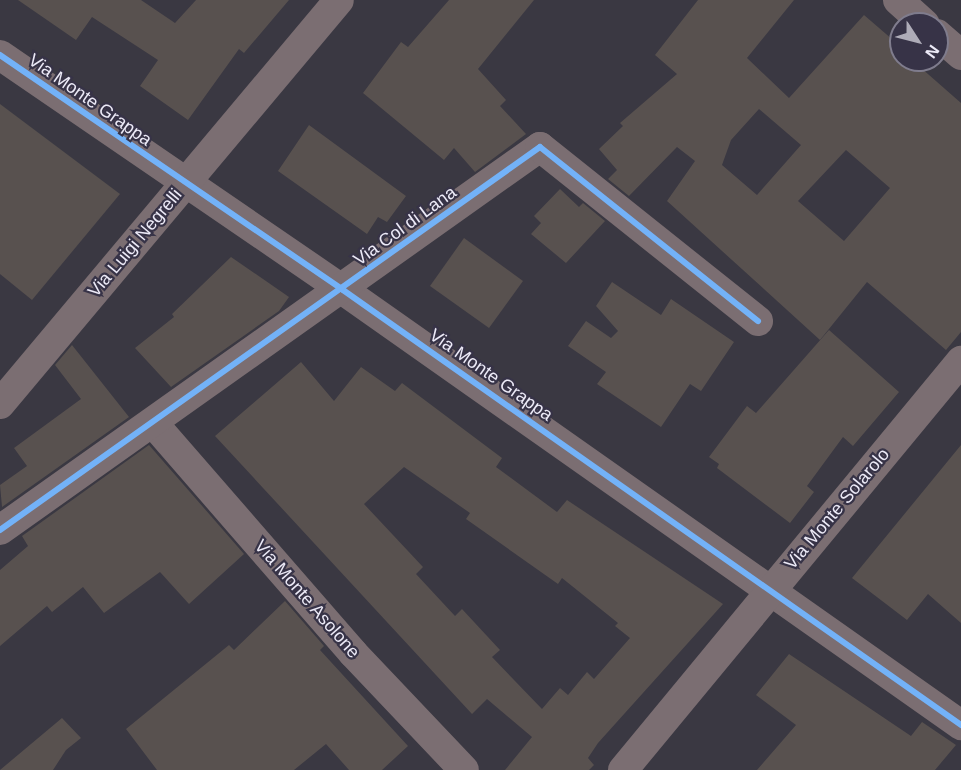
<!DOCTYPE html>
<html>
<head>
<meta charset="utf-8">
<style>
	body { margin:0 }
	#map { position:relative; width:961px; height:770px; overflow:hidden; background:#3a3842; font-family:Arial,sans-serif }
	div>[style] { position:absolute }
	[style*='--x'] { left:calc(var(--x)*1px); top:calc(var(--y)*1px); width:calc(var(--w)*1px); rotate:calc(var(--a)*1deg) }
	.building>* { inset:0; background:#58514f }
	.minor>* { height:30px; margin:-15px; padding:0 15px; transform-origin:15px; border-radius:15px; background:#7b6e72 }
	.cycleway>* { height:6px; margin:-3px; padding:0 3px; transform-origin:3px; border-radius:3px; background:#73b2f8 }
	span { translate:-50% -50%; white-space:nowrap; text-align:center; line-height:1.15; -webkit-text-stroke:4.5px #373347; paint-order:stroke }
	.street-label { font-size:18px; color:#eceaf7 }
	.north { position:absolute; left:889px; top:12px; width:60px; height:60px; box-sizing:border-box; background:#373347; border:2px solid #7f7c8d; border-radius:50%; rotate:126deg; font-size:16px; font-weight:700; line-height:24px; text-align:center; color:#eceaf7 }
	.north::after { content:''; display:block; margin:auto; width:21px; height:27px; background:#aeacb8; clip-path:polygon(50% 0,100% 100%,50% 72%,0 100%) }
</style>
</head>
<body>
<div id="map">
	<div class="building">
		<i style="clip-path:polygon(18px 0,141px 0,175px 23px,196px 0,289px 0,244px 53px,239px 49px,188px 120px,140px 86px,158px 60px,92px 17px,76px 40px)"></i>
		<i style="clip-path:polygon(449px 0,534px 0,478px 69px,506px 100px,500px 106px,526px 134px,475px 172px,454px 148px,444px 160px,363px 93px,401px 42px,408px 47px)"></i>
		<i style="clip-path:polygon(evenodd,698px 0,794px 0,747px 58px,789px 98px,864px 15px,893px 40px,901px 60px,912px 60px,961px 103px,961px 332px,946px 350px,867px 282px,820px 340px,667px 201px,695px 161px,677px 147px,629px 196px,608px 179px,617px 170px,599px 149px,623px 126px,620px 123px,677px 74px,655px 55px,698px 0,759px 109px,801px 145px,757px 195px,722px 165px,731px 140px,759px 109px,698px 0,846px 150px,890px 188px,844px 241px,798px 201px,846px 150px)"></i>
		<i style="clip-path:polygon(0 104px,120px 194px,32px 300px,0 274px)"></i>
		<i style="clip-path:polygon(309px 125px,406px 196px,387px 222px,378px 217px,367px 234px,278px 171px)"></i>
		<i style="clip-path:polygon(560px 189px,579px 207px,583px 203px,605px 221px,566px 263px,531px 234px,541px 223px,534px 216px)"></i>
		<i style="clip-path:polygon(464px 238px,523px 281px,489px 328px,430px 286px)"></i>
		<i style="clip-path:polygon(231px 257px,289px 297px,279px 311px,171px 387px,135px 348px,174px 317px,172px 314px)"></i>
		<i style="clip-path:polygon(612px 282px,661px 315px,671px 299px,734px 342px,701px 391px,690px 384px,661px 427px,597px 384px,606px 372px,568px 346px,586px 321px,611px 338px,618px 331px,596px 306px)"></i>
		<i style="clip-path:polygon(829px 330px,899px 392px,853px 446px,843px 437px,807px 486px,814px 492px,790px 523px,717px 468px,719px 464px,709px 457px,747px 406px,756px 413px)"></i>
		<i style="clip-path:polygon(72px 345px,129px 417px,2px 507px,0 485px,27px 466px,14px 448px,81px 399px,55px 365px)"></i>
		<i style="clip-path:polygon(evenodd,301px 362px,334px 401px,361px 367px,395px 391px,402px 383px,502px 458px,496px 467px,557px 512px,567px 500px,723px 604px,598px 743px,588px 758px,594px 765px,589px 770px,505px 770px,532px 737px,487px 699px,472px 714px,215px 436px,301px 362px,404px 467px,470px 513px,466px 519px,558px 584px,562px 578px,618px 623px,615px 626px,630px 638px,594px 679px,587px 672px,568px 695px,560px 688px,542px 709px,492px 657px,500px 650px,462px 609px,455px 616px,416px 574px,423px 567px,364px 504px,404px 467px)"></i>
		<i style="clip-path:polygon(149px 445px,244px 554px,189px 604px,160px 572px,104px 613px,83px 587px,52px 612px,47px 606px,0 646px,0 570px,28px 546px,22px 536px)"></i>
		<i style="clip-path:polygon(961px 445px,961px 623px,928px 594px,907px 620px,852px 578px)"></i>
		<i style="clip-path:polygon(285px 601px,324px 646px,320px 650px,408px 746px,382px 770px,349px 770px,326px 744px,294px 770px,157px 770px,126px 729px,229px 645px,234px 650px)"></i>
		<i style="clip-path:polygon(789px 654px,911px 736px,922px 722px,956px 745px,935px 770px,757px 770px,796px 725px,756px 695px)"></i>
		<i style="clip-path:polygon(62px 718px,81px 738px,66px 750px,53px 770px,0 770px)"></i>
	</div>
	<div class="minor">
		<i style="--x:898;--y:0;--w:36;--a:42"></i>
		<i style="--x:937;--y:34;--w:32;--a:41"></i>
		<i style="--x:0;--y:55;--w:416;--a:34.4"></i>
		<i style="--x:343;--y:290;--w:756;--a:35.14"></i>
		<i style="--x:0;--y:404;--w:527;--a:-50"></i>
		<i style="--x:154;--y:424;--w:303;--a:49"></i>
		<i style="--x:353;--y:653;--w:161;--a:46.5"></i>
		<i style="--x:0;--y:530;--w:662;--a:-35.35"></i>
		<i style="--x:540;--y:147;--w:279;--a:38.6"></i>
		<i style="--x:623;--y:770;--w:531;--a:-50.43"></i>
	</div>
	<div class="cycleway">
		<i style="--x:0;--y:55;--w:416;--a:34.4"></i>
		<i style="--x:343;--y:290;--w:756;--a:35.14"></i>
		<i style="--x:0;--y:530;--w:662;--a:-35.35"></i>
		<i style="--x:540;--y:147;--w:279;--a:38.6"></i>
	</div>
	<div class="street-label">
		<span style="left:90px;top:100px;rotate:35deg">Via Monte Grappa</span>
		<span style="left:405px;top:226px;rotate:-36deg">Via Col di Lana</span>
		<span style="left:135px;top:243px;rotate:-50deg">Via Luigi Negrelli</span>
		<span style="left:491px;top:375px;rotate:35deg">Via Monte Grappa</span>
		<span style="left:837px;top:509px;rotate:-50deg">Via Monte Solarolo</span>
		<span style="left:307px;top:599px;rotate:49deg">Via Monte Asolone</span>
	</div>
	<div class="north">N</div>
</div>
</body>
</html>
